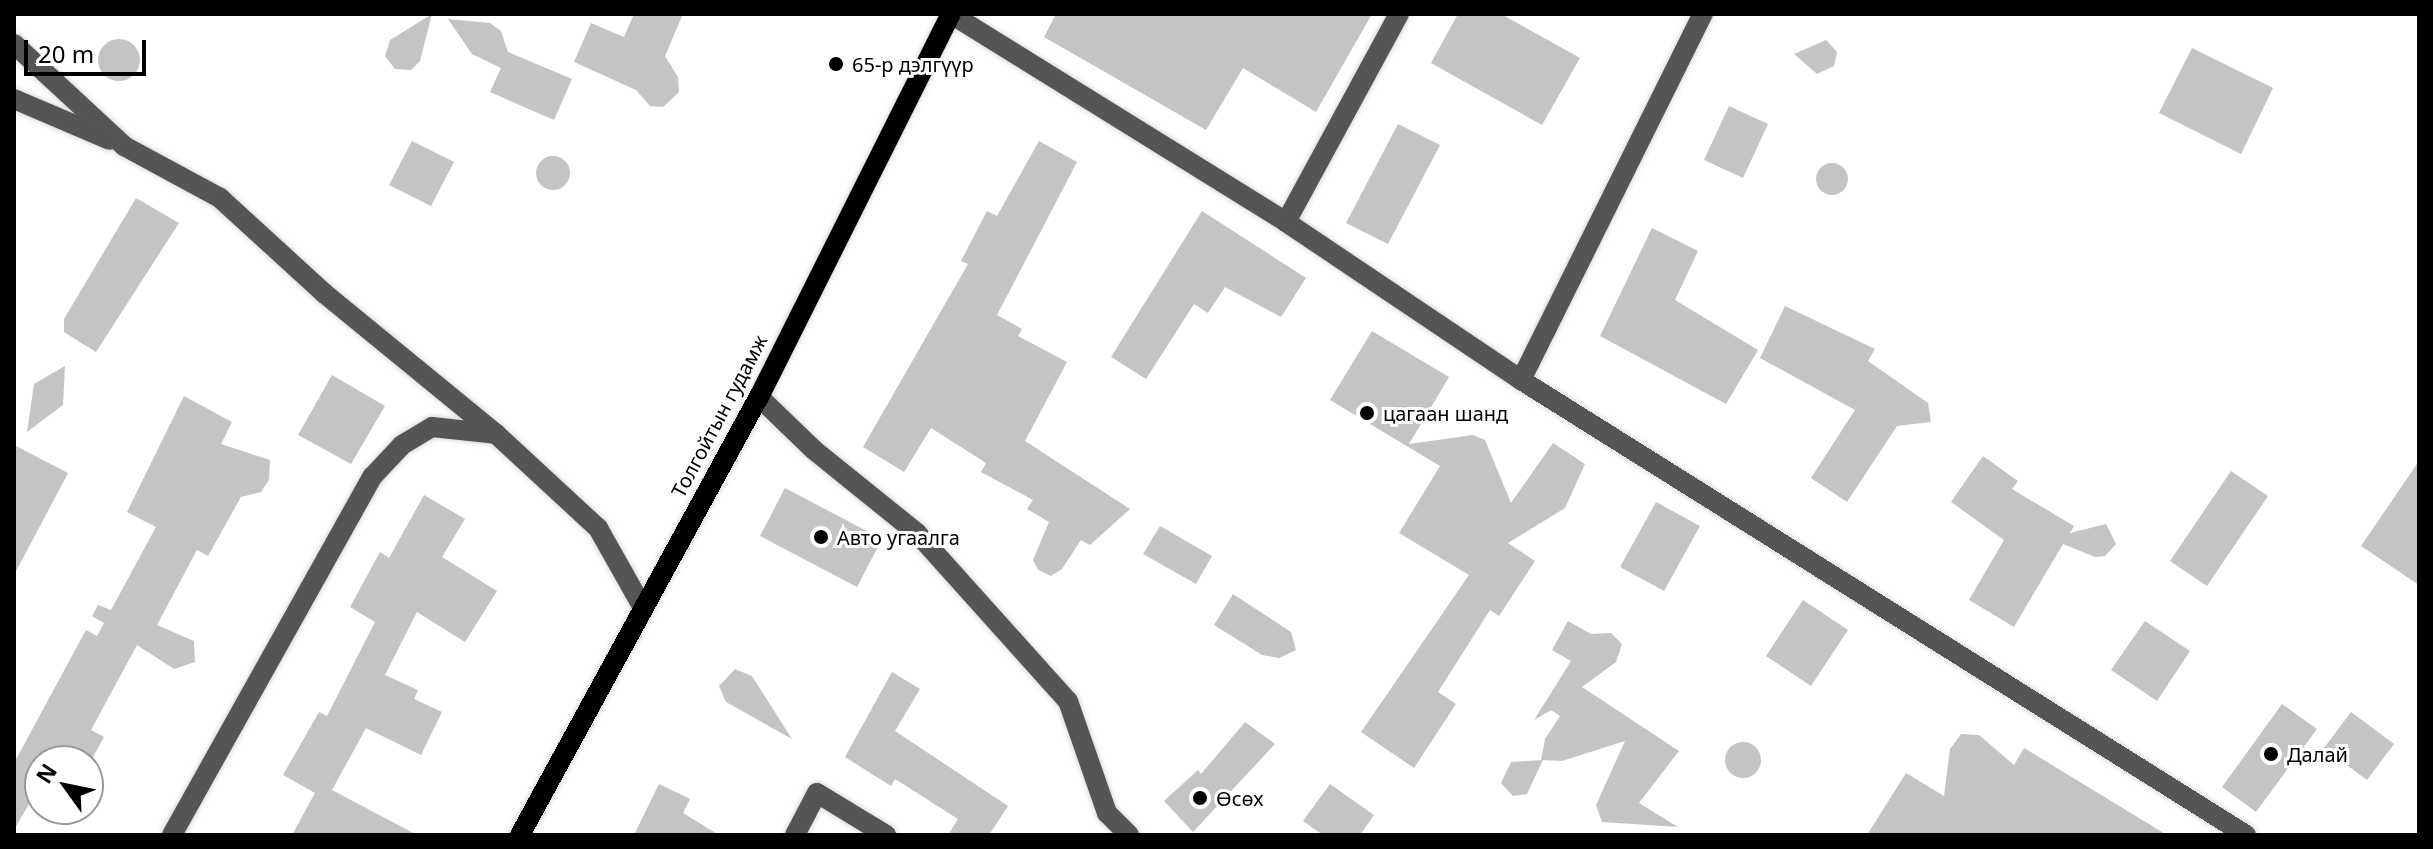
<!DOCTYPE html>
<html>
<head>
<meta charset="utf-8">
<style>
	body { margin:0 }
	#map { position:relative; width:2433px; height:849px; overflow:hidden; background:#fff; font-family:"Noto Sans",sans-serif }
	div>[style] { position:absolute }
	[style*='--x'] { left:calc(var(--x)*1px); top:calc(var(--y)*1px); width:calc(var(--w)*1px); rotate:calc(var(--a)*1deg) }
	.building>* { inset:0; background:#c4c4c4 }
	.round { border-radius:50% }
	.roads { filter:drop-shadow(0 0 2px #dbdbdb) drop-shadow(0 0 2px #dbdbdb) }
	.minor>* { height:20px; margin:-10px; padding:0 10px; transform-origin:10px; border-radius:10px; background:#555 }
	.major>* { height:20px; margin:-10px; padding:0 10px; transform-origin:10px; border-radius:10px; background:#000 }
	.dots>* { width:22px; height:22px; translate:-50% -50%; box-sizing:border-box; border:4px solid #fff; border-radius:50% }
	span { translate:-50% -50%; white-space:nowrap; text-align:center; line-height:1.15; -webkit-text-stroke:6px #fff; paint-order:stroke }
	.poi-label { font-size:20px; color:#000 }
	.left { translate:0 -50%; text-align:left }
	.street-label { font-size:20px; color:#000 }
	.frame { position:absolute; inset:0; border:16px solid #000; pointer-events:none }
	.north { position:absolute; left:24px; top:745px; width:80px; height:80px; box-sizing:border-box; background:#fff; border:2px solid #999; border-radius:50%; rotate:303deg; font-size:22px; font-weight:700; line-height:32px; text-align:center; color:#000 }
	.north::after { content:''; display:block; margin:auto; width:28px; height:36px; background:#000; clip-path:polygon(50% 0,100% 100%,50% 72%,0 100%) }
	.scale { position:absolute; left:24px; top:40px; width:122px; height:36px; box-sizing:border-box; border:4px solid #000; border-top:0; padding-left:10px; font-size:24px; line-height:28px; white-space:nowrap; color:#000; -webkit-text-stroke:6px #fff; paint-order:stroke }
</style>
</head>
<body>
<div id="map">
	<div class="building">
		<i style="clip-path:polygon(432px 14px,420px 61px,411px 70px,395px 69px,385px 56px,390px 40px)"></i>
		<i style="clip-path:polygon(634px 14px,683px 14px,665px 56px,678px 77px,679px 92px,663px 107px,650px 106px,636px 90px,574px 62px,591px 23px,624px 37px)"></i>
		<i style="clip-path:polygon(1056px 14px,1372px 14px,1316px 112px,1243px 68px,1206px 130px,1044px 37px)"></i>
		<i style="clip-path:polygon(1458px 14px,1501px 14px,1580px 58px,1542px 125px,1431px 63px)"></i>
		<i style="clip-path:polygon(448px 19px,490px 23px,501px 31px,508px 52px,572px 79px,554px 120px,490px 92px,501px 68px,472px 54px)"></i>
		<i class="round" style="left:98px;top:39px;width:42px;height:42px"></i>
		<i style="clip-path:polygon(1826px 40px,1837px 52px,1834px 66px,1817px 74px,1794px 54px)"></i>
		<i style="clip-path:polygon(2192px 48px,2273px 88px,2241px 154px,2159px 113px)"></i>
		<i style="clip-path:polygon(1729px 106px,1768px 124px,1743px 178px,1704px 160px)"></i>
		<i style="clip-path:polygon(1398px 124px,1440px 145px,1388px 244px,1346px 223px)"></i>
		<i style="clip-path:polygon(412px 141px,454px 162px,431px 206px,389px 185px)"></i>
		<i style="clip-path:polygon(1039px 141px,1077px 162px,997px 315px,1022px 329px,1018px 336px,1067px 362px,1025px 441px,1130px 509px,1090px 545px,1081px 540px,1062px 569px,1051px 576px,1038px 570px,1033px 560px,1049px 522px,1027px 509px,1033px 500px,981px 472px,986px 463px,931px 428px,904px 472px,863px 447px,968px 264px,961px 261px,987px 211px,997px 216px)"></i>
		<i class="round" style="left:536px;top:156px;width:34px;height:34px"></i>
		<i class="round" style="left:1816px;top:163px;width:32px;height:32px"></i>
		<i style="clip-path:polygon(136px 198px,179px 223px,96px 352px,64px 332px,64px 319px)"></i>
		<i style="clip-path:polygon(1202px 211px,1306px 278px,1281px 317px,1225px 287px,1208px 313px,1194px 304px,1146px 379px,1111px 357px)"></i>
		<i style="clip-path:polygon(1652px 228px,1698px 251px,1675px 300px,1758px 350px,1726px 404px,1600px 336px)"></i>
		<i style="clip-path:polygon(1785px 306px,1875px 349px,1868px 361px,1928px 403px,1931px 422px,1897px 426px,1847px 502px,1811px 478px,1855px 410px,1760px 358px)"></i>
		<i style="clip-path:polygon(1372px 331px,1449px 377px,1409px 444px,1473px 435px,1485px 440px,1511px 503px,1553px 443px,1585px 464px,1565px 508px,1508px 543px,1535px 561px,1499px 616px,1490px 610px,1438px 692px,1456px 704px,1414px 768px,1361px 732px,1469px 575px,1399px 533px,1440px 466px,1330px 400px)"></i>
		<i style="clip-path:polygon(65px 366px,63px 405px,27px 432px,34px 384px)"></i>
		<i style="clip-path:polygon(332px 375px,385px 406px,351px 464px,298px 435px)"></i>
		<i style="clip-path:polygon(184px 396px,232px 422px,221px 444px,270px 460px,269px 480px,261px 492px,241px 497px,208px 556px,197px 550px,157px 625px,194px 641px,195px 662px,174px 669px,137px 645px,91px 730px,104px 737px,88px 766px,88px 761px,40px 761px,40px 785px,14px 830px,14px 763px,86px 630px,97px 636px,104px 623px,92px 616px,98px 605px,111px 610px,156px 527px,127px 512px)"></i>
		<i style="clip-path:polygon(14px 445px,68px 473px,14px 575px)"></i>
		<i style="clip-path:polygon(1983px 456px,2018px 481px,2012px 489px,2074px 526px,2070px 533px,2106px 524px,2116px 544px,2105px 556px,2095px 557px,2063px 544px,2014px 627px,1969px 600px,2004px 540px,1951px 502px)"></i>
		<i style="clip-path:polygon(2419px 461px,2419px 585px,2361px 546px)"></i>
		<i style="clip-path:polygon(2231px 471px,2268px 496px,2207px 586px,2170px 561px)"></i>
		<i style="clip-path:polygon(785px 488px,882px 539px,857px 587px,760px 536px)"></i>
		<i style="clip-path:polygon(424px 495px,465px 519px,442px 557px,497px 591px,465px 642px,417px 612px,385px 675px,418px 690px,414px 699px,442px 712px,421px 755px,366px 728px,332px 790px,417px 835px,292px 835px,315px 793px,283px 775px,319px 712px,327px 716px,375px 622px,350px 607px,380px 552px,389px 558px)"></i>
		<i style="clip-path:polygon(1656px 502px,1700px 526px,1664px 591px,1620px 567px)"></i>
		<i style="clip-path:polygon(1160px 526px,1212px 556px,1196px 584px,1143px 554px)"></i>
		<i style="clip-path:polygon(1233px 594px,1291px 632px,1296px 650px,1279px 658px,1262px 655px,1214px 625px)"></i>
		<i style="clip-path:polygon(1803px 600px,1848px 630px,1811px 686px,1766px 656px)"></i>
		<i style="clip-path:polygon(1568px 621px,1591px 634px,1611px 633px,1622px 644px,1616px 662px,1582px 687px,1679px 751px,1639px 803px,1678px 827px,1602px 822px,1596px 805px,1625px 741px,1562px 761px,1541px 760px,1545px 739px,1560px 716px,1551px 710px,1534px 720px,1571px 661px,1552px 650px)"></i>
		<i style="clip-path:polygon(2145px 621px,2190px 651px,2157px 701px,2111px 670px)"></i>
		<i style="clip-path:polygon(735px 669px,752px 676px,792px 739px,726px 702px,719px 686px)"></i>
		<i style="clip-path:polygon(892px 672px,920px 689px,895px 731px,1008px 806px,989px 835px,948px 835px,958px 819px,895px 779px,891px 786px,845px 757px)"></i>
		<i style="clip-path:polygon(2282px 704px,2317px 729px,2256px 812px,2222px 787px)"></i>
		<i style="clip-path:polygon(2351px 712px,2394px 744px,2367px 780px,2324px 748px)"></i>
		<i style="clip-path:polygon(1245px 722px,1275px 744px,1193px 832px,1164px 801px,1198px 770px,1201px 774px)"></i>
		<i style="clip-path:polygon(1961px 734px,1979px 735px,2014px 765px,2024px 748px,2167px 835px,1867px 835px,1906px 773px,1944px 796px,1950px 749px)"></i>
		<i class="round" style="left:1725px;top:742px;width:36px;height:36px"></i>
		<i style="clip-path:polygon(1543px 760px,1527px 794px,1513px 796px,1501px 783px,1511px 762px)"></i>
		<i style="clip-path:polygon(659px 784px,690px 799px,683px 813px,719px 835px,634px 835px)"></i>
		<i style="clip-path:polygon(1330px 784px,1374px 815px,1360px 835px,1323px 835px,1303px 821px)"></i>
	</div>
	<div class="roads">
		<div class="minor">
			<i style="--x:951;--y:14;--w:394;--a:31.8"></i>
			<i style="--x:1286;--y:222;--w:283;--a:33.9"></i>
			<i style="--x:1521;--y:380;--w:856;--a:32.11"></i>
			<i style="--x:14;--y:44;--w:150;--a:42.8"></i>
			<i style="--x:124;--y:146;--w:109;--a:28.4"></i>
			<i style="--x:220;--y:198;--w:141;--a:42.4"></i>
			<i style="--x:324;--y:293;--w:222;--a:39.3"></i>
			<i style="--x:496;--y:434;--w:139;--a:42.7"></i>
			<i style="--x:598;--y:528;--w:90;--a:60.6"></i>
			<i style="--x:14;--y:99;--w:104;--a:23.1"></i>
			<i style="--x:1286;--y:222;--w:237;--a:-61.5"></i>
			<i style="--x:1521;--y:380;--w:409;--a:-63.6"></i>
			<i style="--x:759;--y:397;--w:76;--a:43.9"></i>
			<i style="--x:814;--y:450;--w:132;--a:38.9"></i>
			<i style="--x:917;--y:533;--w:226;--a:48.1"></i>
			<i style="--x:1068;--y:701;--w:119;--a:70.8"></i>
			<i style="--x:1107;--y:813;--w:31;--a:45"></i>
			<i style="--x:172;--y:835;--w:411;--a:-60.8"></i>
			<i style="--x:373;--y:476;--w:42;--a:-46.9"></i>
			<i style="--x:402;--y:445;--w:35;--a:-31"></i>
			<i style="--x:432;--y:427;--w:64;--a:6.2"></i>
			<i style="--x:795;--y:835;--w:47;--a:-62.4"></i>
			<i style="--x:817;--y:793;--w:81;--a:31.3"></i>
		</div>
		<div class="major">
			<i style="--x:520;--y:835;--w:499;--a:-61.4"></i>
			<i style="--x:759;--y:397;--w:428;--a:-63.4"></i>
		</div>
	</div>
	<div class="dots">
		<i style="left:836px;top:64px;background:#000"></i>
		<i style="left:1367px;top:413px;background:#000"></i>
		<i style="left:821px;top:537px;background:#000"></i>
		<i style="left:2271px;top:754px;background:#000"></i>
		<i style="left:1200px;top:798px;background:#000"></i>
	</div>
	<div class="poi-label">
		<span class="left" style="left:852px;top:64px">65-р дэлгүүр</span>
		<span class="left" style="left:1383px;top:413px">цагаан шанд</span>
		<span class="left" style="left:837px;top:537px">Авто угаалга</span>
		<span class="left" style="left:2287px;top:754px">Далай</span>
		<span class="left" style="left:1216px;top:798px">Өсөх</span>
	</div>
	<div class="street-label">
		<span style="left:719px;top:416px;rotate:-62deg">Толгойтын гудамж</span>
	</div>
	<div class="frame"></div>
	<div class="north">N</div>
	<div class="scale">20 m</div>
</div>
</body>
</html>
